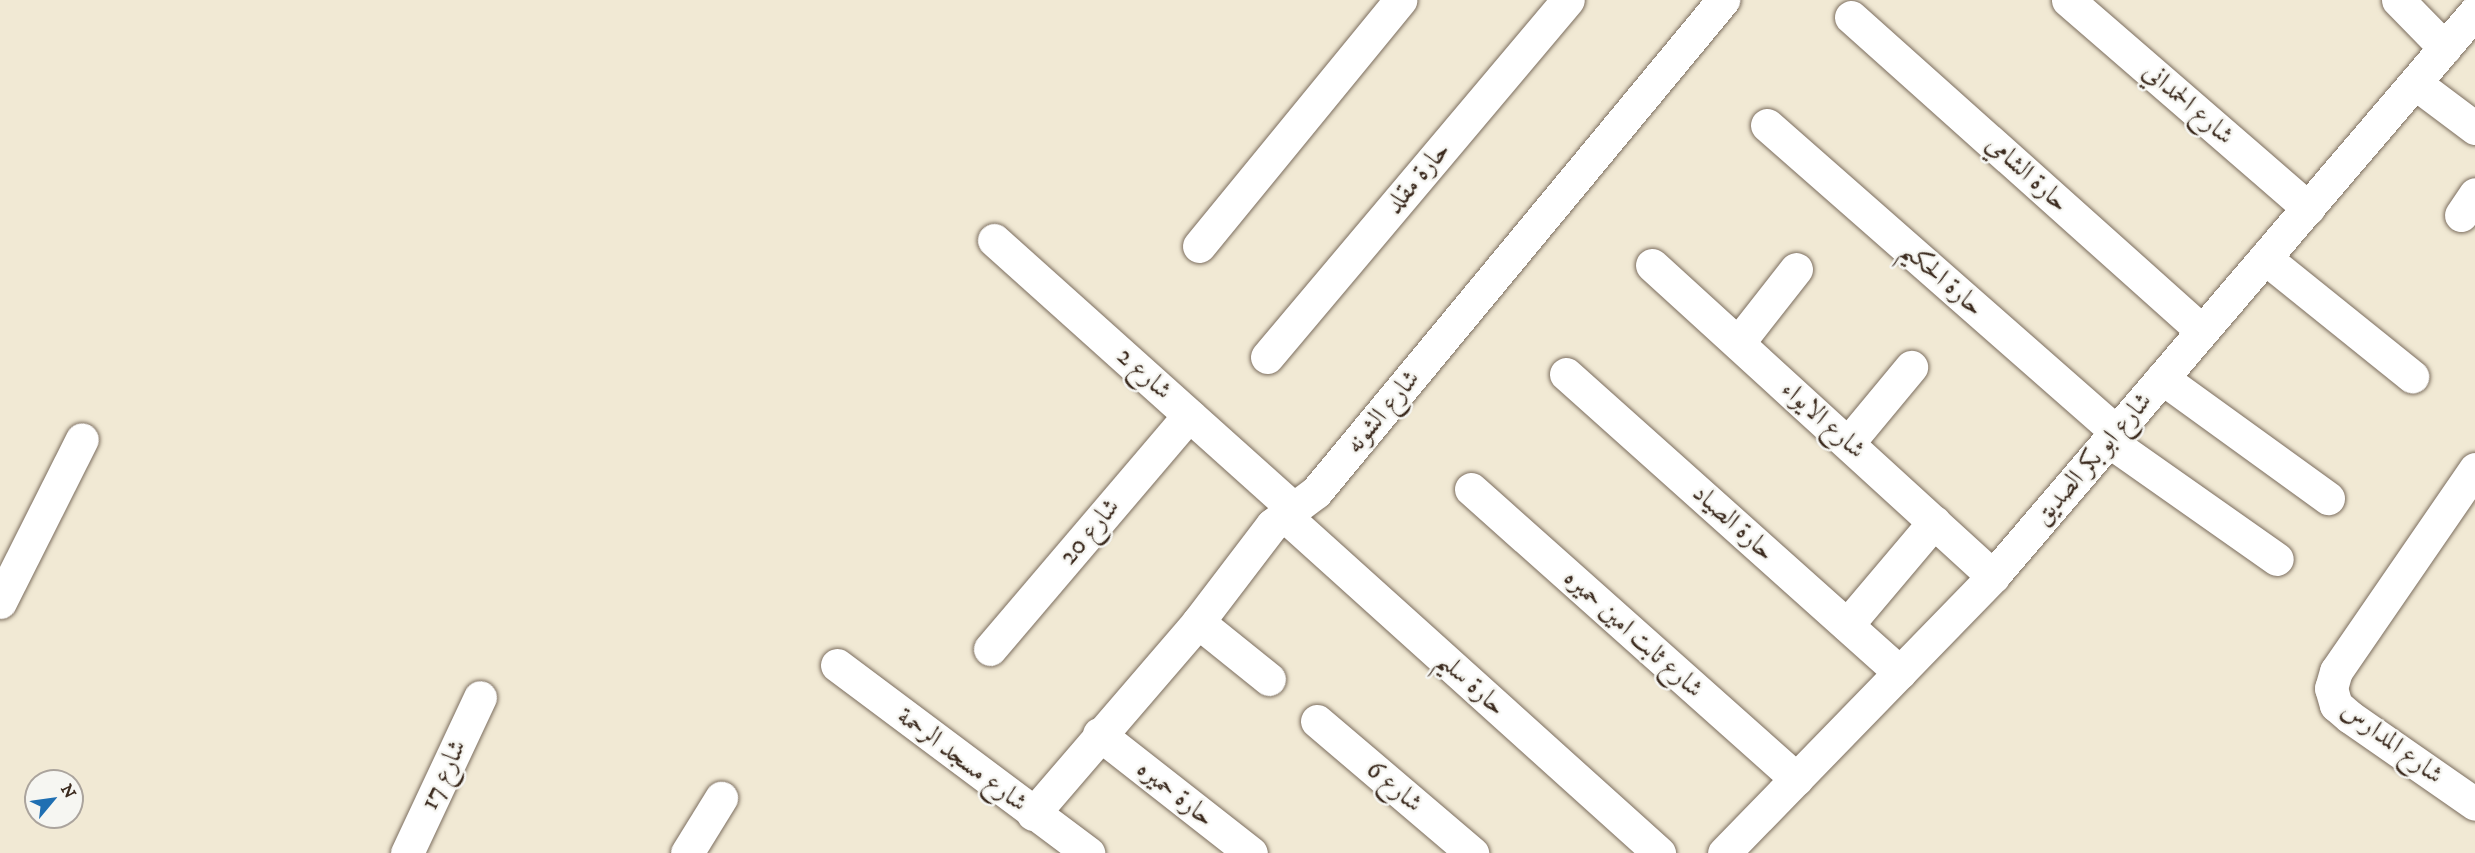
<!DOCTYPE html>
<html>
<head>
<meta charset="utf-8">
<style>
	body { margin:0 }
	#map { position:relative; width:2475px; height:853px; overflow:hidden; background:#f1e9d4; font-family:"IM FELL DW Pica",Amiri,serif }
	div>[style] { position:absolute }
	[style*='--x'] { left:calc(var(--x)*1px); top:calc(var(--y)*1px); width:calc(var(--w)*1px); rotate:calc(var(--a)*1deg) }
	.roads { filter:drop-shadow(0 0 2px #7b6d5e) drop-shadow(0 0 2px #7b6d5e) }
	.minor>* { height:33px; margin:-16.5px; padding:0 16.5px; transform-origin:16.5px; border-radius:16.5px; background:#fff }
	span { translate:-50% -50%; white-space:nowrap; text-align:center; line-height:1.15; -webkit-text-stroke:5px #f6f6f2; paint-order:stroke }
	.street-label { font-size:26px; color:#3b2a1e }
	.north { position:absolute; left:24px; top:769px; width:60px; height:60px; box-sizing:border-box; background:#f6f6f2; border:2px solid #aba49d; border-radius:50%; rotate:61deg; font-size:16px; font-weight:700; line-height:24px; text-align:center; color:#3b2a1e }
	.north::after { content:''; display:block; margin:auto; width:21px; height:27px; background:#1f6fb2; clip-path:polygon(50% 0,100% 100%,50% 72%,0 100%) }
</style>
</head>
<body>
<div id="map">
	<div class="roads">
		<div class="minor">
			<i style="--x:2068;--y:0;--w:318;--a:40.9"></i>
			<i style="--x:2398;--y:0;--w:67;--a:45.6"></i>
			<i style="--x:1851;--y:17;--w:471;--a:41.8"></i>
			<i style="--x:2415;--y:83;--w:75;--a:36.9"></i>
			<i style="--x:1767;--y:125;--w:465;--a:41.3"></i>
			<i style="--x:2461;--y:215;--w:25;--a:-56"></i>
			<i style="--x:994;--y:240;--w:403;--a:41.9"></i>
			<i style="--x:1199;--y:246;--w:318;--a:-50.7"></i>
			<i style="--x:2265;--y:258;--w:189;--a:38.8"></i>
			<i style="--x:1652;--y:265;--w:462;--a:42.4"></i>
			<i style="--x:1738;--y:343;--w:94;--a:-51.9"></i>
			<i style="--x:1267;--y:357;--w:467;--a:-49.9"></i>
			<i style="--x:1566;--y:374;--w:448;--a:41.8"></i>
			<i style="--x:2162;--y:378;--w:205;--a:35.9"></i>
			<i style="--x:2109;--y:441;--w:205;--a:35.1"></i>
			<i style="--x:1848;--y:443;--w:99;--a:-50.3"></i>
			<i style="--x:2475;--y:469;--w:245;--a:124.5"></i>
			<i style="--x:2336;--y:671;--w:18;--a:106"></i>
			<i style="--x:2331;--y:688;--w:18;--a:74"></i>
			<i style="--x:2336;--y:705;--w:18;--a:41"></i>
			<i style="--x:2350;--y:717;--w:152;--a:34.8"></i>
			<i style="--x:1471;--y:489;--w:436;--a:41.7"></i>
			<i style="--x:1284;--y:515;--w:505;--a:42.03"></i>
			<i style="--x:0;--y:602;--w:182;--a:-63.3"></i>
			<i style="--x:1198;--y:622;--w:91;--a:38.8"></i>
			<i style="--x:1847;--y:625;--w:135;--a:-49.8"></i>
			<i style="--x:990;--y:649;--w:307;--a:-49.6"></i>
			<i style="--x:837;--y:665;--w:314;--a:36.8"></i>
			<i style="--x:1317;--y:721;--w:204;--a:40.4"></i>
			<i style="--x:1099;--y:734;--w:193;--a:38.1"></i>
			<i style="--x:1033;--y:814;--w:253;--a:-49.3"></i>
			<i style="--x:1198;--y:622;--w:122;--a:-52.7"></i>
			<i style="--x:1272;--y:525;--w:55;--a:-36.9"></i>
			<i style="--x:1316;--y:492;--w:639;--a:-50.4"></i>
			<i style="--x:407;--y:853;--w:172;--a:-64.9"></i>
			<i style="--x:687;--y:853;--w:65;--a:-58.3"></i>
			<i style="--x:1724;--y:853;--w:386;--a:-45.8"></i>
			<i style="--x:1993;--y:576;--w:742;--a:-49.48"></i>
		</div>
	</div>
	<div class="street-label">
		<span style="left:2188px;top:104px;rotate:41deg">شارع الحمداني</span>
		<span style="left:2027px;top:174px;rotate:42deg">حارة الشامي</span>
		<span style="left:1418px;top:178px;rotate:-50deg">حارة مقلد</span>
		<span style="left:1942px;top:279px;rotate:41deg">حارة الحكيم</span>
		<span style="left:1144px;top:374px;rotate:42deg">شارع 2</span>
		<span style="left:1383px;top:412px;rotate:-50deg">شارع الشونه</span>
		<span style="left:1823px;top:420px;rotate:42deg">شارع الايواء</span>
		<span style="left:2093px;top:459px;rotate:-49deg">شارع ابو بكر الصديق</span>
		<span style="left:1733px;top:523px;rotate:42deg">حارة الصياد</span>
		<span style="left:1090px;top:532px;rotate:-50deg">شارع 20</span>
		<span style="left:1633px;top:634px;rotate:42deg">شارع ثابت امين حميره</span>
		<span style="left:1471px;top:684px;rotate:42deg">حارة سليم</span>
		<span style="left:2392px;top:743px;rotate:37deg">شارع المدارس</span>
		<span style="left:962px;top:760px;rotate:37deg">شارع مسجد الرحمة</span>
		<span style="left:444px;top:775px;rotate:-65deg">شارع 17</span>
		<span style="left:1394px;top:787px;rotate:40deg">شارع 6</span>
		<span style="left:1175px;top:794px;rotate:38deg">حارة حميره</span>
	</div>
	<div class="north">N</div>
</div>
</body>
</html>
